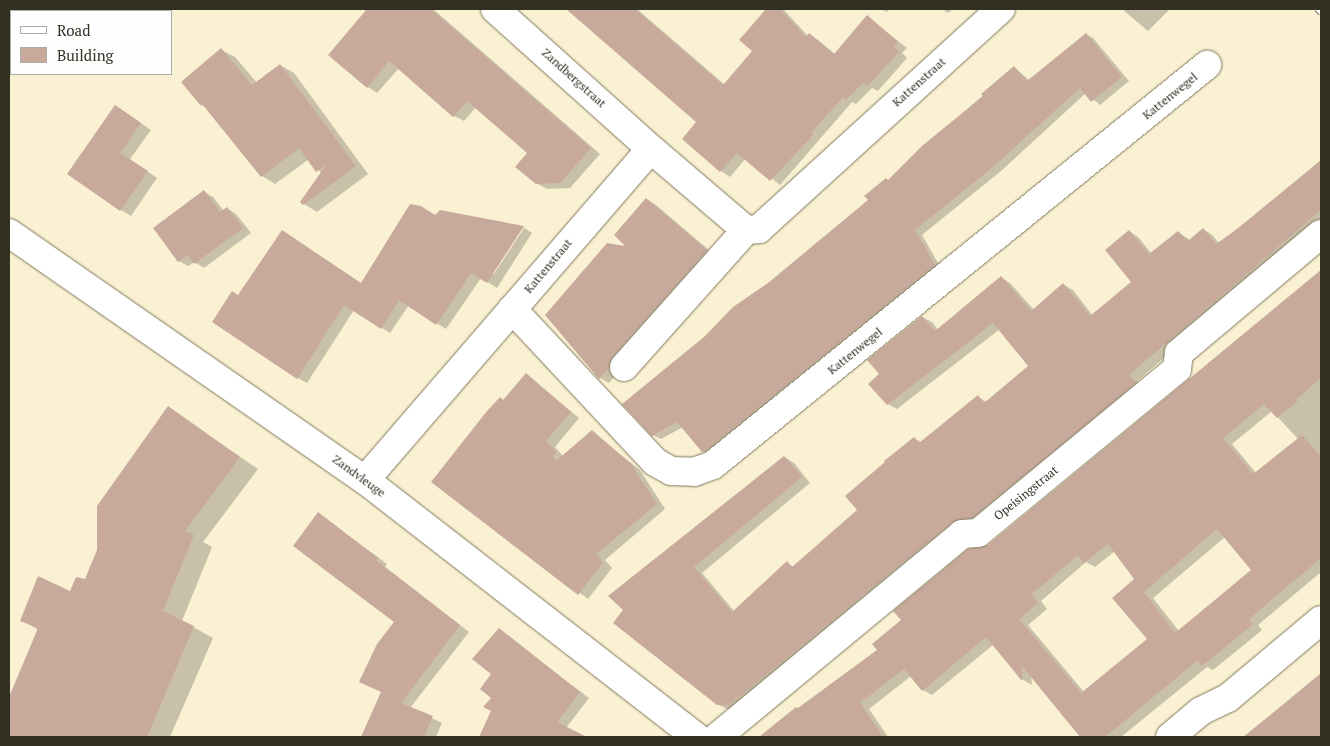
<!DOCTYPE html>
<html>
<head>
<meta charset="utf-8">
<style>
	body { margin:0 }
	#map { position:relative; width:1330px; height:746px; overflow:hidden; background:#faf1d3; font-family:"PT Serif",serif }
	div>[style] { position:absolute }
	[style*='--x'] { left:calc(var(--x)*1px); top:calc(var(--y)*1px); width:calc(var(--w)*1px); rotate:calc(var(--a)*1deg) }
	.shadow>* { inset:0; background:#0003 }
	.building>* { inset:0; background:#c8aa9d }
	.roads { filter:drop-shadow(0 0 1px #81795e) drop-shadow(0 0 1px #81795e) }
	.minor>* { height:28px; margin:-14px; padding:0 14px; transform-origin:14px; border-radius:14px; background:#fff }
	.rail>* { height:5.5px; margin-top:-2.75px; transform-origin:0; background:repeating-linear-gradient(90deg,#fefefe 0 11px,#736e5c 0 22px); box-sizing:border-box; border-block:1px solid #736e5c }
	span { translate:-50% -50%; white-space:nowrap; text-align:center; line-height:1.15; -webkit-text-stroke:4px #fefefe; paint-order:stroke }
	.street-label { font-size:12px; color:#322f23 }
	.frame { position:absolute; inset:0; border:10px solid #322f23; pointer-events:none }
	.legend { position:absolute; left:10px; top:10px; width:162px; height:65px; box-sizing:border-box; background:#fefefe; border:1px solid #acaba6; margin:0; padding:6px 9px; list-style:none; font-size:15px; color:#322f23 }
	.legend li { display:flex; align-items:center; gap:10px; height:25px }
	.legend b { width:25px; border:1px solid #acaba6 }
</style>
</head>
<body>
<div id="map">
	<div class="shadow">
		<i style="clip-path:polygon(363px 9px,433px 9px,600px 154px,570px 188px,547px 189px,536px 183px,529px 153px,476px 107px,464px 121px,454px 116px,399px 68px,377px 93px,368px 87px,366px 12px)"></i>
		<i style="clip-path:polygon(568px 9px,637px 9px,789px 140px,754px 51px,741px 40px,768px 9px,783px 9px,808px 36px,818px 40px,835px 54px,868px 17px,907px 48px,902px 53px,907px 58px,878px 91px,872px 88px,856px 104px,852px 102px,780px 185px,746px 158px,730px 177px,721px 171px,683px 139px,698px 122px)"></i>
		<i style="clip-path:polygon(881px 9px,890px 9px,887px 12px)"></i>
		<i style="clip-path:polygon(942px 9px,953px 9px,948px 13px)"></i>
		<i style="clip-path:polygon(1122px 9px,1170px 9px,1148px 31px)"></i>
		<i style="clip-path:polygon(1086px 34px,1093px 38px,1129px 81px,1100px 105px,1086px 93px,1001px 171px,922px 235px,942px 270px,711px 456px,703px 451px,683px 427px,661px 439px,653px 435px,768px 284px,869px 200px,1014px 67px,1030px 81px)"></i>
		<i style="clip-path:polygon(221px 50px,235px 57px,257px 83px,280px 65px,294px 73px,368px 174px,317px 212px,304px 204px,321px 173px,309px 159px,275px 184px,262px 176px,206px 108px,202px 105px)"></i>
		<i style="clip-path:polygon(116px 106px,151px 130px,130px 159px,157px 178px,131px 216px,121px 210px)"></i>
		<i style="clip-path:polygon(1321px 162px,1321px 224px,1137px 381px,1144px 389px,739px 709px,727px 709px,717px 704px,615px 622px,785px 457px,794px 463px,810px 483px,702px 573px,735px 612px,787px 563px,794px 567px,859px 510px,914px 438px,921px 442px,978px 397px,987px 402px,1029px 366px,1000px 329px,897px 409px,888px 404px,881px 374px,922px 317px,932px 322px,938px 330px,1001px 277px,1010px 283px,1034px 310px,1064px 285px,1073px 290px,1093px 316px,1133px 282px,1129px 231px,1138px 237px,1152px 254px,1178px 232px,1190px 240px,1203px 229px,1212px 235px,1219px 243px)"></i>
		<i style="clip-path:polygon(204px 192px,213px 197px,224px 211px,227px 208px,236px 214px,251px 233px,204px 268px,194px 262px,188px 266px,179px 261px)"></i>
		<i style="clip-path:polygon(646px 199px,656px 205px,716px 256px,609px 383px,600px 378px,629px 248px)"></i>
		<i style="clip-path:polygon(evenodd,441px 211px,523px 227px,532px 233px,497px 288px,481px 278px,446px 329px,409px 305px,390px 333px,354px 310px,307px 383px,298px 378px,239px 296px,362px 284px,441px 211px,521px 228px,524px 228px,494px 274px,492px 273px,521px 228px)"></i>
		<i style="clip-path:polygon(evenodd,1321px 270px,1321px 572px,1258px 625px,1262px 630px,1239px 649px,1213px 670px,1207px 667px,1121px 737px,1082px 737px,1031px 676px,1032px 685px,1023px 680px,993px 645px,932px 695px,923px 690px,911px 676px,869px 709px,888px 737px,767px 737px,767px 732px,879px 650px,988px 546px,1321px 270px,1272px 411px,1298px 439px,1256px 473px,1232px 444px,1272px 411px,1321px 270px,1225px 537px,1252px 571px,1179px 631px,1153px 598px,1225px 537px,1321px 270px,1115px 551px,1136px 579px,1149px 639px,1084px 692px,1028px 625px,1047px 609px,1041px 601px,1086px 562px,1095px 567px,1115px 551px)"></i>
		<i style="clip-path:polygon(526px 374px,579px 418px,555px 447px,563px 456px,592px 432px,640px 470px,665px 509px,605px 560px,612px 568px,588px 599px,432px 482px)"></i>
		<i style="clip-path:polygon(169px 408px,258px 469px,203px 542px,212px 547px,182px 621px,213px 638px,170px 737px,9px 737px,9px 700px,38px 630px,22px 620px,71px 592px,86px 581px)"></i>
		<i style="clip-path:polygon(327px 520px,387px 564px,385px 567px,469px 632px,410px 708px,442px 723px,436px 737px,363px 737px,382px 692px,395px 622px)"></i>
		<i style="clip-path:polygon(499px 630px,589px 698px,566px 728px,584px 737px,480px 737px,492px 711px,493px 674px)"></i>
		<i style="clip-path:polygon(1321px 674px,1321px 737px,1245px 737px)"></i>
	</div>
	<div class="building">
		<i style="clip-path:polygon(367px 9px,431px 9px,591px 148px,560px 183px,536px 184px,515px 167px,527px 153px,467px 101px,453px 117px,389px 61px,367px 88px,328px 55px)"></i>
		<i style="clip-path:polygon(566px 9px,635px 9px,723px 85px,752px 51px,739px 40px,766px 9px,780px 9px,806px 37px,809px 33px,834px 54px,867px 15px,898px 42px,894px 47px,899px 52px,868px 86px,863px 83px,846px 100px,843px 97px,811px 133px,813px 135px,770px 181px,737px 153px,720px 172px,682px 139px,696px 122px)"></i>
		<i style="clip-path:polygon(1086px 33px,1122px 77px,1091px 102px,1080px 88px,993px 167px,915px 230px,935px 265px,705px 451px,702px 452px,677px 422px,652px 436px,622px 404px,704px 337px,733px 307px,768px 283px,868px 200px,864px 196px,886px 178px,888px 180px,922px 146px,983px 96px,981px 94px,1014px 66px,1027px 81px)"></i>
		<i style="clip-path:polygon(221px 48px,252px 85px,280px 64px,356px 166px,303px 205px,300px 202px,326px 165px,316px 172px,299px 148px,261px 177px,202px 104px,201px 106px,181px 82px)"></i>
		<i style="clip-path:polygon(115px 105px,141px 123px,120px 153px,148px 171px,120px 211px,67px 174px)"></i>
		<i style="clip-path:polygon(1321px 160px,1321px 210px,1129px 375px,1136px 383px,972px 518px,952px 522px,729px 705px,717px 705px,613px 623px,623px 610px,608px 596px,784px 456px,802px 477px,694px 567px,732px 612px,787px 561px,792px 567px,857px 510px,845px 496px,885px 462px,884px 461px,914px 437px,919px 443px,978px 395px,984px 403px,1028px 366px,993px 323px,887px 405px,868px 384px,879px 374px,867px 360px,922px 316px,935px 331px,1001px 276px,1031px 311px,1063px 283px,1090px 316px,1131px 282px,1105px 250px,1129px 230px,1149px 254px,1178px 231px,1188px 241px,1203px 228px,1216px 244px,1236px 230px)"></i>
		<i style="clip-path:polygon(204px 190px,220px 212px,227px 207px,243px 228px,194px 264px,188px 255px,178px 262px,153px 228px)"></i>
		<i style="clip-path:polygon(646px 198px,707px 250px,612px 357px,609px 368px,599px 379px,545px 315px,607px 243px,625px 246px,614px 235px)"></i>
		<i style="clip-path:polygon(410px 204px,421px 206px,435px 215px,440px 210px,524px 226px,487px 283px,471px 273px,436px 325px,399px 300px,381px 329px,344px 305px,297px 379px,212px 322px,232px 291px,238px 295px,282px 230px,361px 283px)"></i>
		<i style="clip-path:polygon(evenodd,1321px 270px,1321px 378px,1296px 400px,1298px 401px,1277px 418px,1264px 404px,1223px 438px,1253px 474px,1302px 435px,1321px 457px,1321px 558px,1249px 619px,1253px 624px,1229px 644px,1202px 666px,1197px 661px,1105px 737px,1080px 737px,1022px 666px,1022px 681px,986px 637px,922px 691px,904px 669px,860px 703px,883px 737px,759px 737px,796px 707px,798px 708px,877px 650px,872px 644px,901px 620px,893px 611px,968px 549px,988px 545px,1321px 270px,1217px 529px,1251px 570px,1175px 633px,1144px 592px,1217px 529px,1321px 270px,1108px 544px,1134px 579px,1112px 598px,1147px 639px,1081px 693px,1019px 619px,1038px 603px,1032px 594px,1078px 555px,1084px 563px,1108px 544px)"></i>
		<i style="clip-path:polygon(526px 373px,571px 412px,546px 441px,556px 452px,553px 457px,556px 461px,592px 430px,631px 464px,657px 504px,596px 554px,603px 562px,578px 595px,431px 482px,487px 411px,500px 397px,503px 400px)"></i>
		<i style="clip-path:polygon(168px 406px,240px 457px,185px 531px,194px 535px,163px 611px,194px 626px,147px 737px,9px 737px,9px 697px,38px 628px,20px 621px,38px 576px,70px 591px,76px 577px,85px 579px,97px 550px,97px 506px)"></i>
		<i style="clip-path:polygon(318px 512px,378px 558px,376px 560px,460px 625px,401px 703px,433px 716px,424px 737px,361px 737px,381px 692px,359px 682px,377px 644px,394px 622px,293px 546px)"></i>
		<i style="clip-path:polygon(499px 628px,580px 692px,557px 722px,587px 737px,479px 737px,491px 711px,483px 707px,491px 698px,480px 689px,491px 674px,472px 659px)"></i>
		<i style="clip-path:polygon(1321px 673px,1321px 737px,1243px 737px,1269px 716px)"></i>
	</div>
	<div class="roads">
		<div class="minor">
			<i style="--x:495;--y:9;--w:210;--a:41.9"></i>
			<i style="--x:651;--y:149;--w:125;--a:40.5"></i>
			<i style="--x:746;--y:230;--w:13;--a:-4"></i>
			<i style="--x:759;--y:229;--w:327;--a:-42.3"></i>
			<i style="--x:9;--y:233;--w:433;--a:34.8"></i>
			<i style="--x:365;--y:480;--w:419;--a:37.8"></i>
			<i style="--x:512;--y:309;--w:209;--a:46.9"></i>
			<i style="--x:655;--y:462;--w:18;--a:29"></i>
			<i style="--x:671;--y:471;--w:23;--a:2"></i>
			<i style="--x:694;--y:472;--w:20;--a:-20"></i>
			<i style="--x:713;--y:465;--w:636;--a:-39"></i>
			<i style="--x:624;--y:367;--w:183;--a:-48.3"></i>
			<i style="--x:365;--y:480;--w:437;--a:-49.2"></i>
			<i style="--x:717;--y:737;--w:318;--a:-39.6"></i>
			<i style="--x:962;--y:534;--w:16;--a:-4"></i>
			<i style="--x:978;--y:533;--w:258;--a:-39.5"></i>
			<i style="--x:1177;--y:369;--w:16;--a:-83"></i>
			<i style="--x:1179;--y:353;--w:185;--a:-40"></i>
			<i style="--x:1170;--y:737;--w:40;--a:-40"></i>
			<i style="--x:1201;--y:711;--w:30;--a:-26"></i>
			<i style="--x:1228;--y:698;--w:121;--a:-40"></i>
		</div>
	</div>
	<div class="rail">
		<i style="--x:1317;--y:9;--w:6;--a:45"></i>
	</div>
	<div class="street-label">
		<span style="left:574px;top:78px;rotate:42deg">Zandbergstraat</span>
		<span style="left:919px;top:82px;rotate:-42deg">Kattenstraat</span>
		<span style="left:1170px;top:96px;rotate:-39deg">Kattenwegel</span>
		<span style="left:548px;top:266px;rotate:-50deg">Kattenstraat</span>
		<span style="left:855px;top:351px;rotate:-39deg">Kattenwegel</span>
		<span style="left:359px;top:476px;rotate:36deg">Zandvleuge</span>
		<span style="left:1026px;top:493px;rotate:-39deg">Opeisingstraat</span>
	</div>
	<div class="frame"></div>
	<ul class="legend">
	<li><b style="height:6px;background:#fff"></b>Road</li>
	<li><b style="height:14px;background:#c8aa9d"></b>Building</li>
	</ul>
</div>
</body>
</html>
